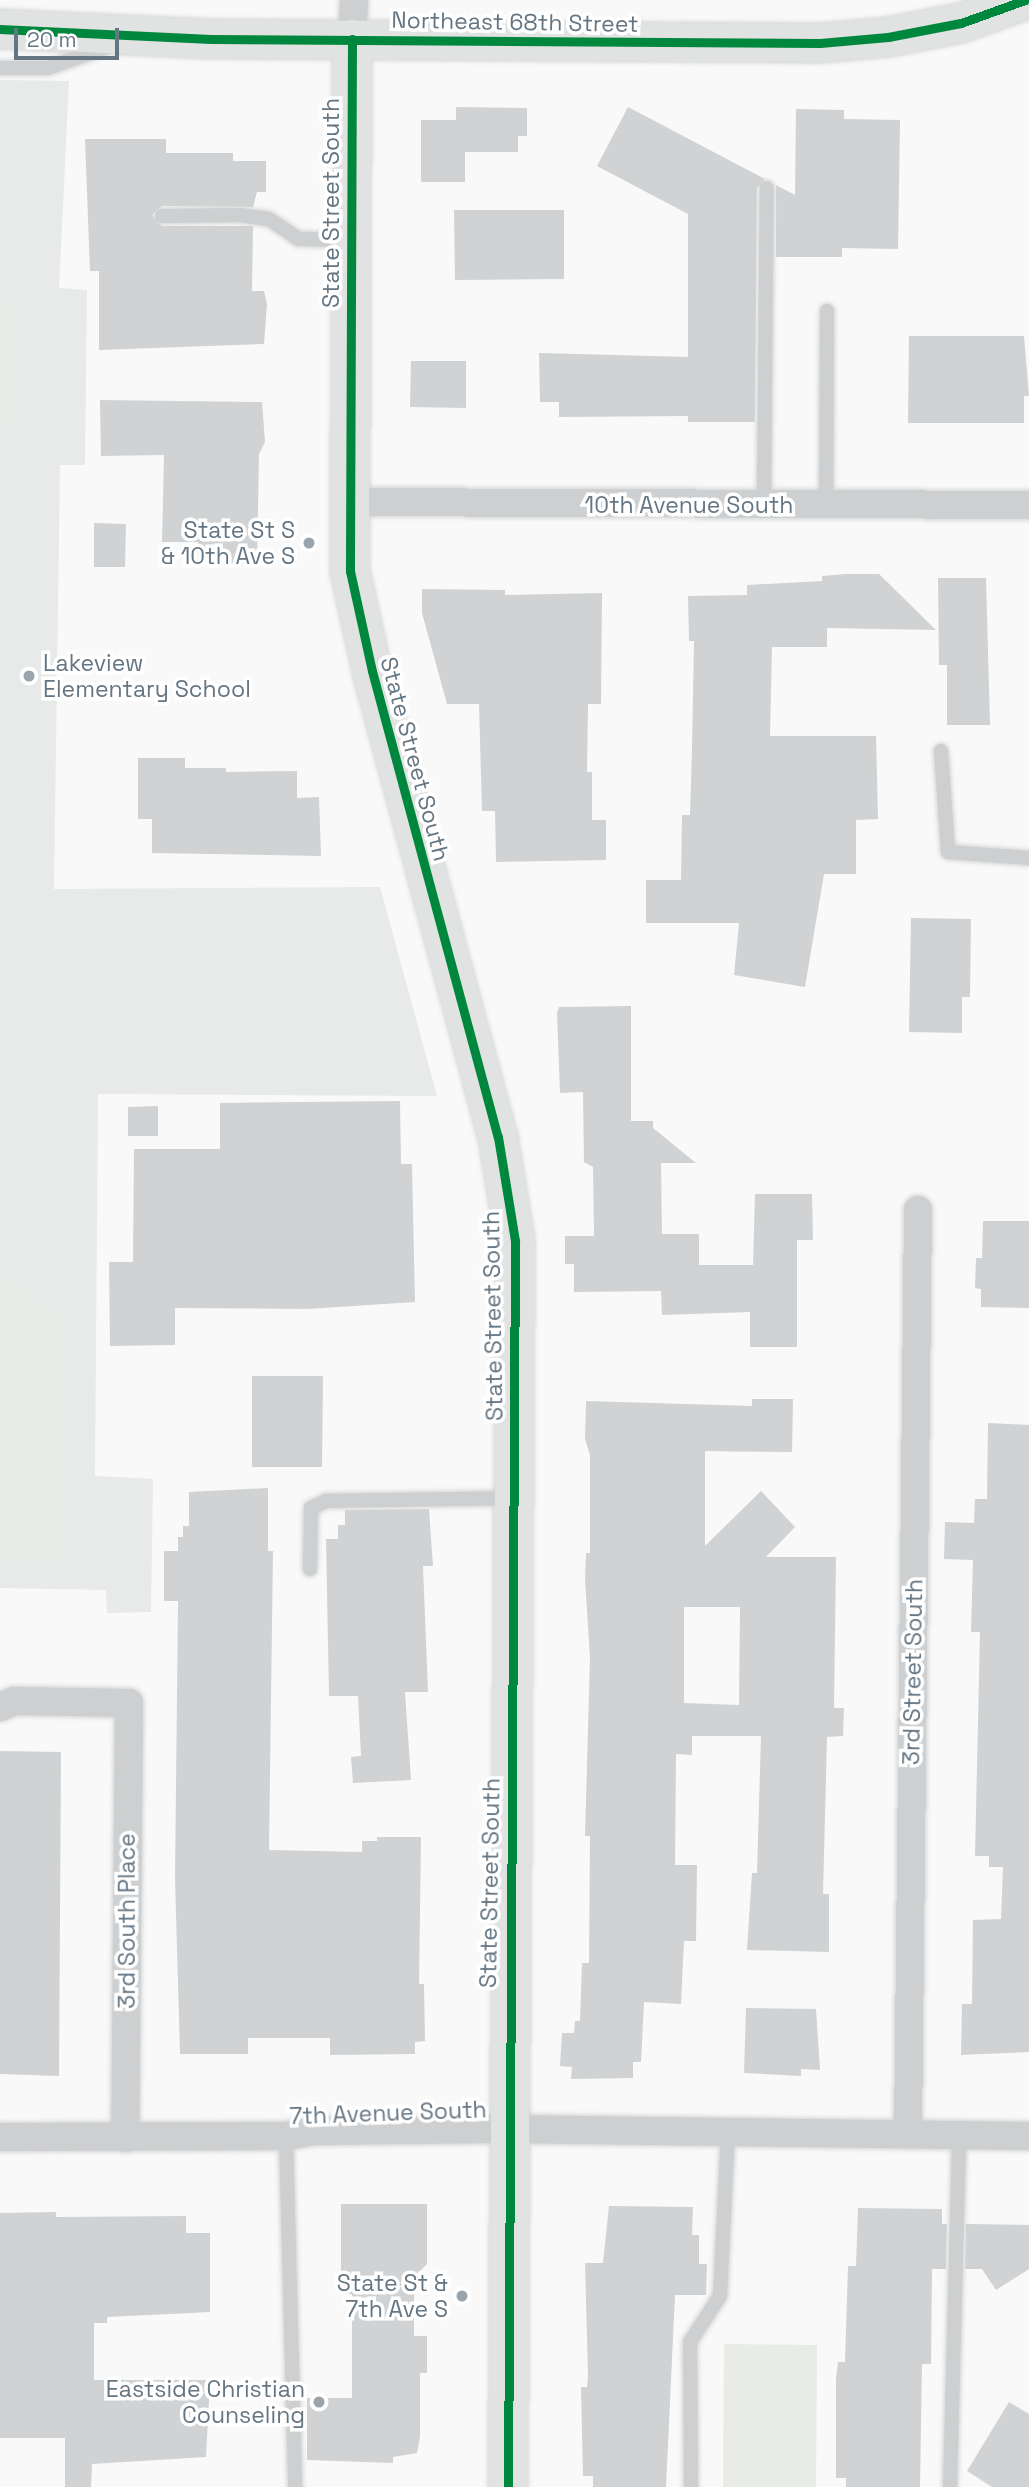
<!DOCTYPE html>
<html>
<head>
<meta charset="utf-8">
<style>
	body { margin:0 }
	#map { position:relative; width:1029px; height:2487px; overflow:hidden; background:#f9f9f9; font-family:"Space Grotesk",sans-serif }
	div>[style] { position:absolute }
	[style*='--x'] { left:calc(var(--x)*1px); top:calc(var(--y)*1px); width:calc(var(--w)*1px); rotate:calc(var(--a)*1deg) }
	.built>* { inset:0; background:#e8e9e9 }
	.green>* { inset:0; background:#e8ebe6 }
	.building>* { inset:0; background:#d0d2d3 }
	.roads { filter:drop-shadow(0 0 2px #d5d6d7) drop-shadow(0 0 2px #d5d6d7) }
	.lane>* { height:14px; margin:-7px; padding:0 7px; transform-origin:7px; border-radius:7px; background:#cecfd0 }
	.street>* { height:28px; margin:-14px; padding:0 14px; transform-origin:14px; border-radius:14px; background:#cecfd0 }
	.secondary>* { height:38px; margin:-19px; padding:0 19px; transform-origin:19px; border-radius:19px; background:#e1e2e2 }
	.cycleway>* { height:9px; margin:-4.5px; padding:0 4.5px; transform-origin:4.5px; border-radius:4.5px; background:#00873e }
	.dots>* { width:19px; height:19px; translate:-50% -50%; box-sizing:border-box; border:4px solid #fff; border-radius:50% }
	span { translate:-50% -50%; white-space:nowrap; text-align:center; line-height:1.15; -webkit-text-stroke:7px #fff; paint-order:stroke }
	.street-label { font-size:23px; color:#657683 }
	.poi-label { font-size:23px; color:#657683 }
	.right { translate:-100% -50%; text-align:right }
	.left { translate:0 -50%; text-align:left }
	.scale { position:absolute; left:14px; top:28px; width:105px; height:32px; box-sizing:border-box; border:4px solid #657683; border-top:0; padding-left:9px; font-size:21px; line-height:24px; white-space:nowrap; color:#657683; -webkit-text-stroke:5px #fff; paint-order:stroke }
</style>
</head>
<body>
<div id="map">
	<div class="built">
		<i style="clip-path:polygon(0 80px,69px 81px,59px 288px,87px 290px,85px 465px,60px 465px,54px 889px,380px 887px,437px 1096px,98px 1094px,95px 1476px,153px 1479px,151px 1612px,107px 1613px,106px 1590px,0 1588px)"></i>
	</div>
	<div class="green">
		<i style="clip-path:polygon(0 304px,16px 304px,23px 395px,0 431px)"></i>
		<i style="clip-path:polygon(0 1277px,60px 1314px,57px 1558px,0 1558px)"></i>
		<i style="clip-path:polygon(724px 2344px,817px 2345px,816px 2487px,723px 2487px)"></i>
	</div>
	<div class="building">
		<i style="clip-path:polygon(456px 107px,527px 108px,527px 136px,518px 136px,518px 152px,465px 152px,465px 182px,421px 182px,421px 120px,456px 120px)"></i>
		<i style="clip-path:polygon(628px 107px,765px 179px,757px 188px,755px 422px,688px 422px,688px 416px,559px 417px,559px 402px,540px 402px,539px 353px,688px 357px,688px 214px,597px 166px)"></i>
		<i style="clip-path:polygon(796px 109px,844px 110px,844px 119px,900px 120px,898px 249px,842px 248px,842px 257px,776px 257px,776px 185px,795px 195px)"></i>
		<i style="clip-path:polygon(85px 139px,166px 139px,166px 153px,233px 153px,233px 161px,266px 161px,266px 192px,257px 192px,253px 207px,162px 206px,152px 215px,162px 226px,253px 226px,252px 291px,264px 291px,267px 304px,264px 344px,99px 350px,99px 271px,90px 271px)"></i>
		<i style="clip-path:polygon(454px 210px,564px 210px,564px 279px,455px 280px)"></i>
		<i style="clip-path:polygon(909px 336px,1024px 336px,1029px 396px,1024px 396px,1024px 423px,908px 423px)"></i>
		<i style="clip-path:polygon(411px 361px,466px 361px,466px 408px,410px 407px)"></i>
		<i style="clip-path:polygon(100px 400px,262px 402px,265px 442px,259px 454px,257px 564px,198px 563px,198px 542px,162px 542px,164px 455px,101px 456px)"></i>
		<i style="clip-path:polygon(94px 523px,126px 524px,125px 567px,94px 567px)"></i>
		<i style="clip-path:polygon(846px 574px,879px 574px,936px 630px,827px 628px,827px 647px,772px 647px,770px 736px,876px 736px,878px 819px,856px 820px,856px 874px,824px 874px,805px 987px,734px 975px,739px 923px,646px 923px,646px 880px,681px 880px,682px 815px,690px 815px,692px 749px,694px 641px,689px 641px,688px 596px,747px 595px,747px 585px,822px 581px,822px 576px)"></i>
		<i style="clip-path:polygon(938px 578px,986px 578px,990px 725px,947px 725px,947px 665px,939px 665px)"></i>
		<i style="clip-path:polygon(422px 589px,505px 590px,505px 595px,602px 593px,601px 704px,588px 704px,587px 772px,592px 772px,592px 820px,606px 820px,606px 860px,496px 862px,495px 811px,482px 811px,479px 704px,447px 704px,422px 613px)"></i>
		<i style="clip-path:polygon(138px 758px,185px 758px,185px 768px,226px 768px,226px 772px,297px 771px,297px 798px,319px 797px,321px 856px,152px 853px,152px 819px,138px 819px)"></i>
		<i style="clip-path:polygon(911px 918px,971px 919px,970px 997px,962px 997px,962px 1033px,909px 1032px)"></i>
		<i style="clip-path:polygon(631px 1006px,631px 1121px,653px 1121px,653px 1128px,696px 1163px,661px 1163px,662px 1234px,699px 1234px,699px 1265px,753px 1265px,755px 1194px,812px 1194px,813px 1240px,797px 1240px,797px 1347px,750px 1347px,750px 1312px,662px 1315px,661px 1291px,574px 1292px,574px 1264px,565px 1264px,565px 1236px,594px 1236px,593px 1167px,584px 1162px,583px 1092px,560px 1093px,557px 1013px,559px 1007px)"></i>
		<i style="clip-path:polygon(400px 1101px,401px 1164px,412px 1164px,415px 1302px,307px 1309px,175px 1308px,175px 1345px,110px 1346px,109px 1262px,133px 1262px,134px 1149px,220px 1149px,220px 1103px)"></i>
		<i style="clip-path:polygon(158px 1106px,158px 1136px,128px 1136px,128px 1107px)"></i>
		<i style="clip-path:polygon(983px 1221px,1029px 1221px,1029px 1308px,981px 1307px,981px 1289px,975px 1288px,976px 1258px,982px 1258px)"></i>
		<i style="clip-path:polygon(252px 1376px,323px 1376px,322px 1467px,252px 1467px)"></i>
		<i style="clip-path:polygon(evenodd,752px 1399px,793px 1399px,792px 1452px,705px 1451px,705px 1546px,761px 1491px,795px 1527px,766px 1557px,836px 1557px,834px 1708px,844px 1708px,843px 1736px,827px 1737px,823px 1894px,829px 1894px,829px 1952px,747px 1950px,752px 1873px,757px 1873px,761px 1736px,692px 1736px,692px 1755px,676px 1754px,675px 1865px,697px 1865px,696px 1941px,684px 1941px,681px 2004px,644px 2002px,641px 2062px,633px 2062px,633px 2078px,571px 2079px,572px 2067px,560px 2066px,562px 2033px,574px 2033px,575px 2021px,580px 2021px,582px 1963px,589px 1963px,590px 1836px,585px 1836px,590px 1657px,585px 1579px,586px 1553px,590px 1553px,590px 1455px,585px 1439px,586px 1401px,752px 1406px,752px 1399px,684px 1607px,740px 1607px,739px 1705px,684px 1703px,684px 1607px)"></i>
		<i style="clip-path:polygon(988px 1423px,1029px 1425px,1029px 2052px,961px 2055px,962px 2004px,972px 2004px,973px 1920px,1001px 1919px,1003px 1867px,989px 1867px,989px 1856px,975px 1856px,980px 1632px,971px 1632px,973px 1560px,944px 1559px,945px 1522px,974px 1523px,975px 1499px,987px 1499px)"></i>
		<i style="clip-path:polygon(268px 1488px,268px 1551px,273px 1551px,269px 1850px,362px 1852px,362px 1841px,377px 1841px,377px 1837px,421px 1837px,419px 1984px,424px 1984px,425px 2041px,415px 2042px,415px 2054px,330px 2055px,330px 2038px,248px 2038px,248px 2054px,180px 2054px,175px 1879px,178px 1601px,164px 1601px,164px 1551px,178px 1551px,178px 1537px,183px 1537px,183px 1526px,189px 1526px,189px 1492px)"></i>
		<i style="clip-path:polygon(429px 1509px,433px 1566px,423px 1566px,428px 1692px,405px 1692px,411px 1780px,353px 1783px,351px 1757px,361px 1756px,358px 1696px,329px 1696px,326px 1539px,338px 1539px,338px 1525px,345px 1525px,345px 1510px)"></i>
		<i style="clip-path:polygon(0 1751px,61px 1752px,59px 2076px,0 2074px)"></i>
		<i style="clip-path:polygon(746px 2008px,816px 2009px,820px 2070px,801px 2069px,801px 2076px,744px 2073px)"></i>
		<i style="clip-path:polygon(341px 2204px,427px 2204px,427px 2264px,414px 2277px,414px 2336px,427px 2336px,427px 2373px,420px 2373px,420px 2437px,417px 2453px,393px 2457px,393px 2463px,307px 2460px,307px 2398px,352px 2398px,352px 2294px,341px 2294px)"></i>
		<i style="clip-path:polygon(609px 2206px,693px 2207px,692px 2235px,699px 2235px,699px 2264px,707px 2264px,706px 2295px,675px 2295px,666px 2487px,593px 2487px,593px 2476px,583px 2476px,581px 2387px,587px 2387px,588px 2376px,585px 2263px,603px 2263px)"></i>
		<i style="clip-path:polygon(858px 2208px,942px 2209px,942px 2224px,947px 2224px,946px 2269px,932px 2269px,931px 2364px,922px 2364px,920px 2487px,846px 2487px,846px 2478px,836px 2478px,836px 2379px,838px 2362px,845px 2362px,848px 2266px,856px 2266px)"></i>
		<i style="clip-path:polygon(56px 2212px,56px 2217px,186px 2216px,186px 2233px,210px 2233px,210px 2312px,107px 2317px,107px 2323px,94px 2323px,94px 2380px,210px 2380px,206px 2457px,92px 2464px,91px 2487px,65px 2487px,65px 2438px,0 2438px,0 2213px)"></i>
		<i style="clip-path:polygon(966px 2224px,1029px 2225px,1029px 2269px,996px 2290px,982px 2269px,965px 2269px)"></i>
		<i style="clip-path:polygon(1009px 2402px,1029px 2414px,1029px 2487px,992px 2487px,967px 2471px)"></i>
	</div>
	<div class="roads">
		<div class="lane">
			<i style="--x:0;--y:68;--w:48;--a:0"></i>
			<i style="--x:48;--y:68;--w:66;--a:-19.5"></i>
			<i style="--x:162;--y:216;--w:78;--a:-0.7"></i>
			<i style="--x:240;--y:215;--w:29;--a:8"></i>
			<i style="--x:269;--y:219;--w:36;--a:34"></i>
			<i style="--x:299;--y:239;--w:50;--a:1.1"></i>
			<i style="--x:764;--y:504;--w:316;--a:-89.5"></i>
			<i style="--x:826;--y:506;--w:195;--a:-89.7"></i>
			<i style="--x:941;--y:751;--w:101;--a:86"></i>
			<i style="--x:948;--y:852;--w:81;--a:4.2"></i>
			<i style="--x:310;--y:1569;--w:61;--a:-89.1"></i>
			<i style="--x:311;--y:1508;--w:17;--a:-25"></i>
			<i style="--x:326;--y:1501;--w:186;--a:-0.9"></i>
			<i style="--x:286;--y:2136;--w:351;--a:88.5"></i>
			<i style="--x:691;--y:2487;--w:145;--a:-90.4"></i>
			<i style="--x:690;--y:2342;--w:55;--a:-56.9"></i>
			<i style="--x:720;--y:2296;--w:164;--a:-87.2"></i>
			<i style="--x:950;--y:2487;--w:352;--a:-88.5"></i>
		</div>
		<div class="street">
			<i style="--x:352;--y:39;--w:39;--a:-87"></i>
			<i style="--x:350;--y:502;--w:679;--a:0.25"></i>
			<i style="--x:0;--y:1707;--w:15;--a:-23"></i>
			<i style="--x:14;--y:1701;--w:115;--a:1"></i>
			<i style="--x:129;--y:1703;--w:435;--a:90.5"></i>
			<i style="--x:908;--y:2134;--w:924;--a:-89.38"></i>
			<i style="--x:0;--y:2137;--w:286;--a:-0.2"></i>
			<i style="--x:286;--y:2136;--w:27;--a:-10"></i>
			<i style="--x:313;--y:2131;--w:194;--a:-0.6"></i>
			<i style="--x:507;--y:2129;--w:522;--a:0.77"></i>
		</div>
		<div class="secondary">
			<i style="--x:0;--y:29;--w:211;--a:2.7"></i>
			<i style="--x:211;--y:39;--w:609;--a:0.38"></i>
			<i style="--x:820;--y:43;--w:68;--a:-5"></i>
			<i style="--x:888;--y:37;--w:74;--a:-10.9"></i>
			<i style="--x:961;--y:23;--w:68;--a:-19.8"></i>
			<i style="--x:352;--y:39;--w:532;--a:90.22"></i>
			<i style="--x:350;--y:571;--w:102;--a:77.6"></i>
			<i style="--x:372;--y:671;--w:483;--a:74.9"></i>
			<i style="--x:498;--y:1137;--w:105;--a:80.7"></i>
			<i style="--x:515;--y:1241;--w:1246;--a:90.32"></i>
		</div>
	</div>
	<div class="cycleway">
		<i style="--x:0;--y:29;--w:211;--a:2.7"></i>
		<i style="--x:211;--y:39;--w:609;--a:0.38"></i>
		<i style="--x:820;--y:43;--w:68;--a:-5"></i>
		<i style="--x:888;--y:37;--w:74;--a:-10.9"></i>
		<i style="--x:961;--y:23;--w:68;--a:-19.8"></i>
		<i style="--x:352;--y:39;--w:532;--a:90.22"></i>
		<i style="--x:350;--y:571;--w:102;--a:77.6"></i>
		<i style="--x:372;--y:671;--w:483;--a:74.9"></i>
		<i style="--x:498;--y:1137;--w:105;--a:80.7"></i>
		<i style="--x:515;--y:1241;--w:1246;--a:90.32"></i>
	</div>
	<div class="dots">
		<i style="left:309px;top:543px;background:#99a4ac"></i>
		<i style="left:29px;top:676px;background:#99a4ac"></i>
		<i style="left:462px;top:2296px;background:#99a4ac"></i>
		<i style="left:319px;top:2402px;background:#99a4ac"></i>
	</div>
	<div class="street-label">
		<span style="left:515px;top:22px;rotate:1deg">Northeast 68th Street</span>
		<span style="left:331px;top:203px;rotate:-90deg">State Street South</span>
		<span style="left:689px;top:505px">10th Avenue South</span>
		<span style="left:415px;top:759px;rotate:75deg">State Street South</span>
		<span style="left:493px;top:1316px;rotate:-91deg">State Street South</span>
		<span style="left:913px;top:1672px;rotate:-89deg">3rd Street South</span>
		<span style="left:490px;top:1883px;rotate:-89deg">State Street South</span>
		<span style="left:127px;top:1921px;rotate:-90deg">3rd South Place</span>
		<span style="left:388px;top:2113px;rotate:-2deg">7th Avenue South</span>
	</div>
	<div class="poi-label">
		<span class="right" style="left:295px;top:543px">State St S<br>&amp; 10th Ave S</span>
		<span class="left" style="left:43px;top:676px">Lakeview<br>Elementary School</span>
		<span class="right" style="left:448px;top:2296px">State St &amp;<br>7th Ave S</span>
		<span class="right" style="left:305px;top:2402px">Eastside Christian<br>Counseling</span>
	</div>
	<div class="scale">20 m</div>
</div>
</body>
</html>
